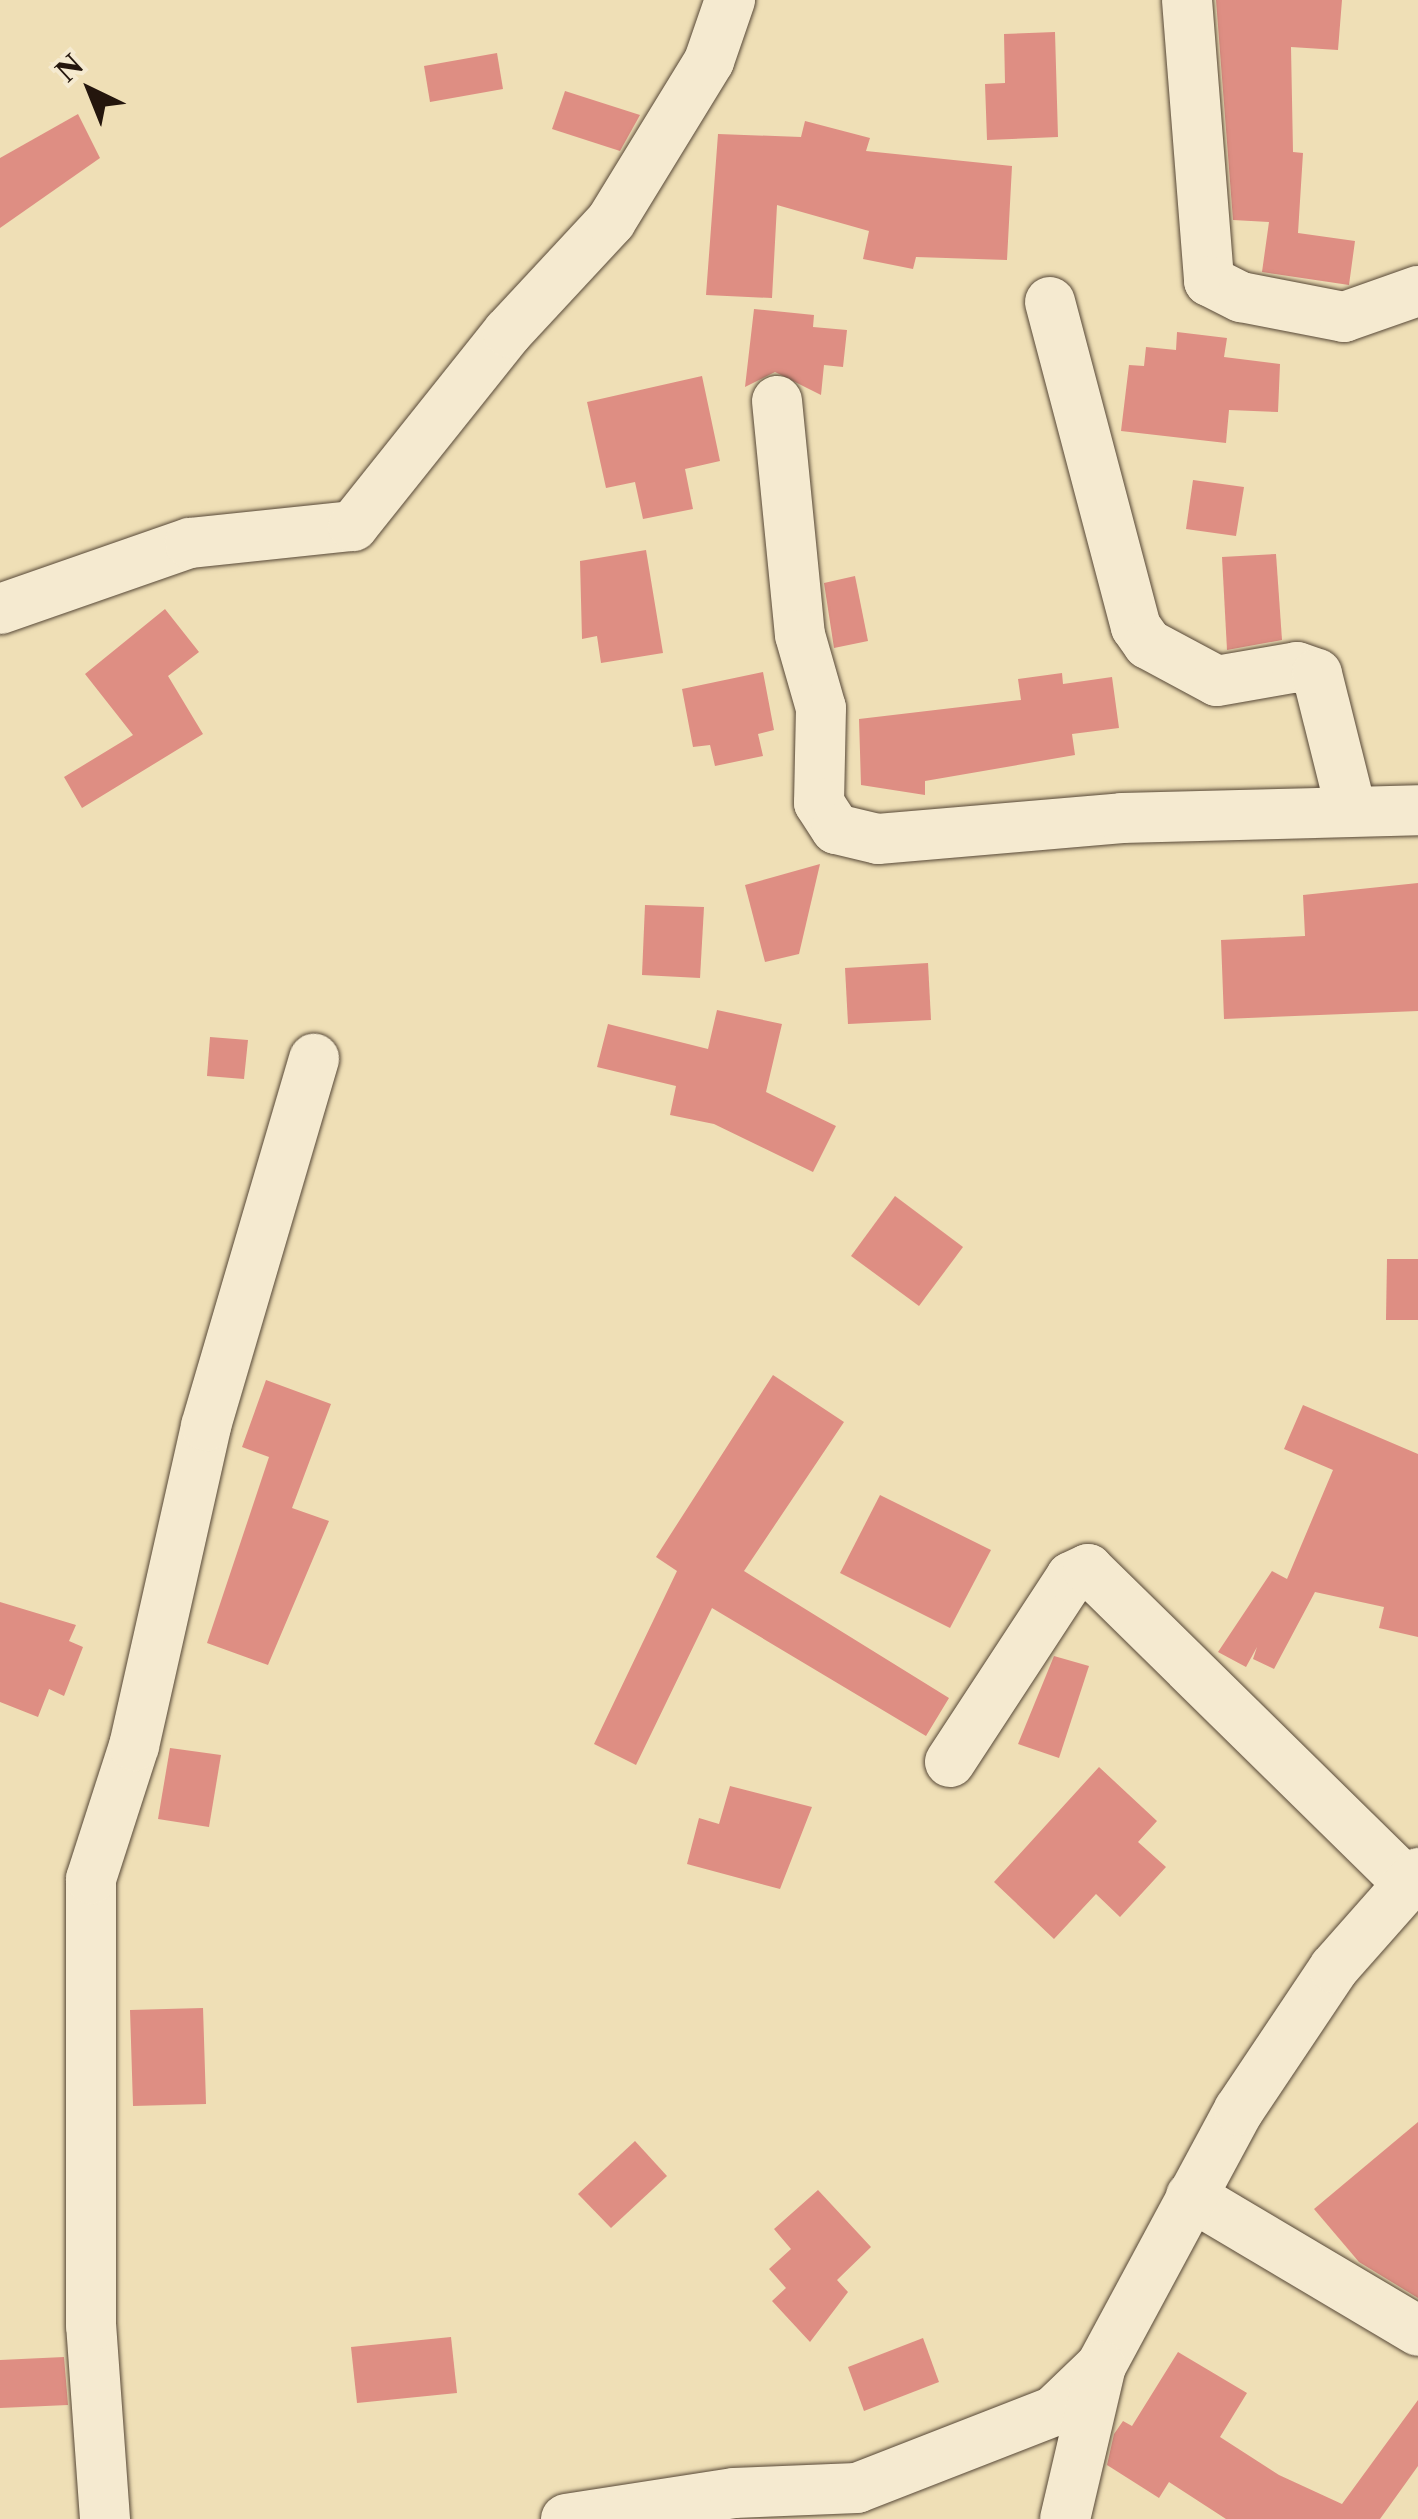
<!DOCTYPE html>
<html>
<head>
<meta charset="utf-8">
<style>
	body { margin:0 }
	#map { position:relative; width:1418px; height:2519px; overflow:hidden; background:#efdfb6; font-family:"Libre Caslon Text",serif }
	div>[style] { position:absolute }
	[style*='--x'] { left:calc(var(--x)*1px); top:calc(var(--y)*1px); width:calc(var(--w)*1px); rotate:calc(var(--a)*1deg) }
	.building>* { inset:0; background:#de8e83 }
	.roads { filter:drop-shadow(0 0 2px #574837) drop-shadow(0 0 2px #574837) }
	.minor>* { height:50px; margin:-25px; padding:0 25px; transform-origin:25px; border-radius:25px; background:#f5ead0 }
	span { translate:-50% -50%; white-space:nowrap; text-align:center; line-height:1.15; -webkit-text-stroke:10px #f5ead0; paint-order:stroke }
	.north { position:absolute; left:40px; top:40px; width:100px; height:100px; -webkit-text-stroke:8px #f5ead0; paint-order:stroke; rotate:317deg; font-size:28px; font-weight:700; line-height:40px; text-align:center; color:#24160d }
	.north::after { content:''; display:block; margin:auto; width:35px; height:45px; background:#24160d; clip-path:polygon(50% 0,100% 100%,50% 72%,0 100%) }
</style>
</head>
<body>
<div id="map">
	<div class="building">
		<i style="clip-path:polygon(1216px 0,1342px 0,1338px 50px,1291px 47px,1293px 152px,1303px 153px,1298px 233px,1355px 241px,1349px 285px,1262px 272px,1269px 222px,1233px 220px)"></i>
		<i style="clip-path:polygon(1055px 32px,1058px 137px,987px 140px,985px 84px,1005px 83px,1004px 34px)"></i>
		<i style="clip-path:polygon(497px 53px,503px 89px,430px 102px,424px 66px)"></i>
		<i style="clip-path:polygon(565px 91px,640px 115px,620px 151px,552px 129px)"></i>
		<i style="clip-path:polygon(78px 114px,100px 158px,0 228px,0 158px)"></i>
		<i style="clip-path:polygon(805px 121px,870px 138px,866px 151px,1012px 166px,1007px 260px,916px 257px,913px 269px,863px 259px,869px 231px,777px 205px,772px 298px,706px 295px,718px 134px,801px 137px)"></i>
		<i style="clip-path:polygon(754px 309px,814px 315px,813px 327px,847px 330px,843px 367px,824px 365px,821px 395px,775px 372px,745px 387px)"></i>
		<i style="clip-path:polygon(1177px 332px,1227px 338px,1224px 357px,1280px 364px,1278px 412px,1229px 410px,1226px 443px,1121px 431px,1129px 365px,1144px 366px,1146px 347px,1176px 350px)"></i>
		<i style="clip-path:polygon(702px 376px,720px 461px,685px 469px,693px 509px,643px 519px,635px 482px,606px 488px,587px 402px)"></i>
		<i style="clip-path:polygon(1193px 480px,1244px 487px,1236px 536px,1186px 529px)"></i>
		<i style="clip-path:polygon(646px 550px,663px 653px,601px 663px,597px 636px,582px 639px,580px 561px)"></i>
		<i style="clip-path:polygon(1276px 554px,1282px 640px,1227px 650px,1222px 557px)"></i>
		<i style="clip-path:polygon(855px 576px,868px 641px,834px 648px,824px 583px)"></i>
		<i style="clip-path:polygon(165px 609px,199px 652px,168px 676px,203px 734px,82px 808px,64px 777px,133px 735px,85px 674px)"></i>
		<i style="clip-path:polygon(763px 672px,774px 730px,758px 734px,763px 756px,715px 766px,710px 745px,693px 747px,682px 689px)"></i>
		<i style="clip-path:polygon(1062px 673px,1063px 684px,1112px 677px,1119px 728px,1072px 734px,1075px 755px,925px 781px,925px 795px,861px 785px,859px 719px,1021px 700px,1018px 679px)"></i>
		<i style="clip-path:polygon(820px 864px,799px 954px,765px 962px,745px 885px)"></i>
		<i style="clip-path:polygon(1418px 883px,1418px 1011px,1224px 1019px,1221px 940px,1305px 936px,1303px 895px)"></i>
		<i style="clip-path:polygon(645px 905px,704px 907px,700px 978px,642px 975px)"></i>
		<i style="clip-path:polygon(928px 963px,931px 1020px,848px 1024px,845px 968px)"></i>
		<i style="clip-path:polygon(717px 1010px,782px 1024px,766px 1092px,836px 1126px,813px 1172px,714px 1124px,670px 1115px,676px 1086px,597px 1067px,608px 1024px,708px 1049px)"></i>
		<i style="clip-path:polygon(210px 1037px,248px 1040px,244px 1079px,207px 1076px)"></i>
		<i style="clip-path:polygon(895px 1196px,963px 1247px,919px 1306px,851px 1256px)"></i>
		<i style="clip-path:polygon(1387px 1259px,1418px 1259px,1418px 1320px,1386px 1320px)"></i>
		<i style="clip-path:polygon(773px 1375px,844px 1422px,744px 1571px,949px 1698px,926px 1736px,712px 1608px,636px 1765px,594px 1744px,677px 1571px,656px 1557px)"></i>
		<i style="clip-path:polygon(266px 1380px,331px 1404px,292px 1508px,329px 1521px,268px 1665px,207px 1643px,269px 1457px,242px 1447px)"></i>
		<i style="clip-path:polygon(1303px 1405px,1418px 1454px,1418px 1637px,1379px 1628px,1384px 1607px,1315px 1592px,1274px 1669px,1253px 1659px,1257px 1647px,1246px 1667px,1218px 1652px,1272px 1571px,1287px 1579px,1333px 1470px,1284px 1449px)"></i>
		<i style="clip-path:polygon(880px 1495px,991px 1550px,950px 1628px,840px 1573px)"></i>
		<i style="clip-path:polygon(0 1602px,76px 1625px,69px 1641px,83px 1647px,64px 1696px,49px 1689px,38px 1717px,0 1702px)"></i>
		<i style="clip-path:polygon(1054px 1656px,1089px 1666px,1059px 1758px,1018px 1744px)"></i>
		<i style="clip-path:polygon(170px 1748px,221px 1755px,209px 1827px,158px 1819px)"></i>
		<i style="clip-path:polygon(1099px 1767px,1157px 1821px,1138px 1842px,1166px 1867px,1120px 1917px,1096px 1894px,1054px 1939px,994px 1882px)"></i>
		<i style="clip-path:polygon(730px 1786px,812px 1807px,780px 1889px,687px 1864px,699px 1818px,719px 1824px)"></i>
		<i style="clip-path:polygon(203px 2008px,206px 2104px,133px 2106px,130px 2010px)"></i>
		<i style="clip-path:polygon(1418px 2122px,1418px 2298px,1359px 2262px,1314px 2209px)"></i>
		<i style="clip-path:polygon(635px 2141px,667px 2176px,611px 2228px,578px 2194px)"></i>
		<i style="clip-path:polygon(818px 2190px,871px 2247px,837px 2280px,848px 2292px,810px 2342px,772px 2301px,786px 2288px,769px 2269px,791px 2249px,774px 2229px)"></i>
		<i style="clip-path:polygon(451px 2337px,457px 2393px,357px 2403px,351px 2347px)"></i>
		<i style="clip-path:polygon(923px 2338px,939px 2382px,864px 2411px,848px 2367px)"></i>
		<i style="clip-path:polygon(1178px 2352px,1247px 2393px,1220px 2437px,1279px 2475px,1342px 2504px,1418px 2400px,1418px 2466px,1380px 2519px,1226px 2519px,1169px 2482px,1159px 2498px,1107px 2465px,1114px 2434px,1123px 2421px,1132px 2426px)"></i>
		<i style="clip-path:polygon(64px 2357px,68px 2405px,0 2408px,0 2360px)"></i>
	</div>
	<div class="roads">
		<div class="minor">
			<i style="--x:1187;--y:0;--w:282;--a:85.5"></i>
			<i style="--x:1209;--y:281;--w:36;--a:27"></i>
			<i style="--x:1241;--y:297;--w:105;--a:11"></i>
			<i style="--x:1344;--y:317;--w:78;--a:-19.4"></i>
			<i style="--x:1050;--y:302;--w:336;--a:75.2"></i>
			<i style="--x:1136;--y:627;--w:21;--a:55"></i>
			<i style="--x:1148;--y:644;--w:78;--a:28.2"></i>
			<i style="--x:1217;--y:681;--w:81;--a:-9.9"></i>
			<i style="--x:1297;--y:667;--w:21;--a:19"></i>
			<i style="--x:1317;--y:674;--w:139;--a:75.9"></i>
			<i style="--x:777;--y:401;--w:235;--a:84.4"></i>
			<i style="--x:800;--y:635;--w:76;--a:74"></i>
			<i style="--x:821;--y:708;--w:95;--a:91.2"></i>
			<i style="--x:819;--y:803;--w:31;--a:57"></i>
			<i style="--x:836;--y:829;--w:43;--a:13.4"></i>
			<i style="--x:878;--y:839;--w:245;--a:-4.9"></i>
			<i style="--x:1122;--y:818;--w:296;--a:-1.5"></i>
			<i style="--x:0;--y:609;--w:201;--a:-19.2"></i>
			<i style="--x:190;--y:543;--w:164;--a:-6"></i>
			<i style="--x:353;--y:526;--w:248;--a:-51.4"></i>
			<i style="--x:508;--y:332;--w:151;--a:-47.1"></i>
			<i style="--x:611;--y:221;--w:188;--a:-58.5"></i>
			<i style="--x:709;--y:61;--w:65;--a:-71"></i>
			<i style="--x:950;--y:1762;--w:221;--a:-56.8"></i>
			<i style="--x:1071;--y:1577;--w:19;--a:-25"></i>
			<i style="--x:1088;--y:1569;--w:448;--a:44.5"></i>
			<i style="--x:1191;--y:2196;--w:264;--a:30.7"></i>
			<i style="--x:105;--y:2519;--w:194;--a:-94.1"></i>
			<i style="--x:91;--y:2326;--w:447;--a:-90"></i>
			<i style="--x:91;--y:1879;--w:140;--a:-72.1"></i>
			<i style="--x:134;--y:1746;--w:328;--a:-77.3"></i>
			<i style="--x:206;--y:1426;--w:383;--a:-73.6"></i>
			<i style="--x:566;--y:2519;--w:170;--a:-8.8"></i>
			<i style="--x:734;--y:2493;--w:123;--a:-2.3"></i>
			<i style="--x:857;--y:2488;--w:212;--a:-21.3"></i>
			<i style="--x:1054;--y:2411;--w:65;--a:-43.8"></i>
			<i style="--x:1101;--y:2366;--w:291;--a:-61.7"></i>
			<i style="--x:1239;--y:2110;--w:171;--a:-56.2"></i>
			<i style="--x:1334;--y:1968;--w:127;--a:-48.5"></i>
			<i style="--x:1065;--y:2519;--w:157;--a:-76.8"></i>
		</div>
	</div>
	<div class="north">N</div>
</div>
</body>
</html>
